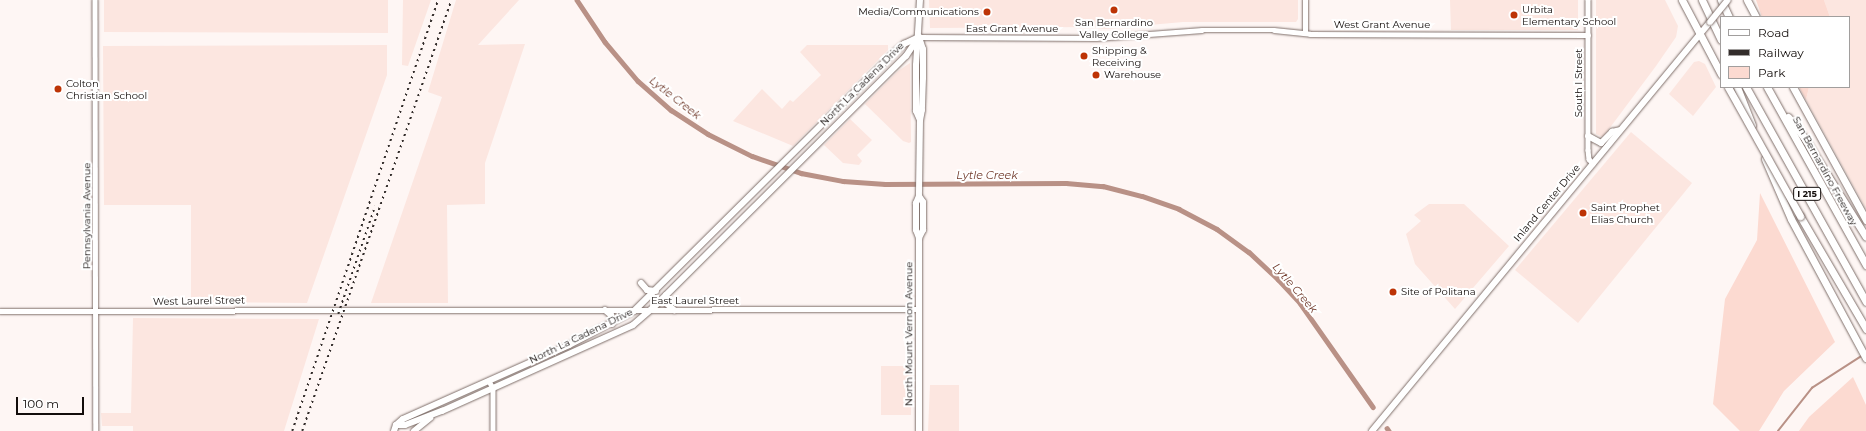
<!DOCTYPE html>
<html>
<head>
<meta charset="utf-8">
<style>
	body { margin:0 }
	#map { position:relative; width:1866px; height:431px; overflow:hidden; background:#fef6f4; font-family:Montserrat,sans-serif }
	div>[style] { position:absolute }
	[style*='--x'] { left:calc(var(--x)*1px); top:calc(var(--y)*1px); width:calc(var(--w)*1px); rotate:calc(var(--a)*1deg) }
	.built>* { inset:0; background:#fce6e0 }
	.green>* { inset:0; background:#fcdad1 }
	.stream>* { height:1.5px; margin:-0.75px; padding:0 0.75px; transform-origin:0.75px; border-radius:0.75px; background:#b99186 }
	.canal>* { height:4.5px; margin:-2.25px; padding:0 2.25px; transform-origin:2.25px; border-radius:2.25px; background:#b99186 }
	.roads { filter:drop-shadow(0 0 1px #7f6f6a) drop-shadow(0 0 1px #7f6f6a) }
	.minor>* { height:4.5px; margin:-2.25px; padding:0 2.25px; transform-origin:2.25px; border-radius:2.25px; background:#fff }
	.major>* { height:6px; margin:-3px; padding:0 3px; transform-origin:3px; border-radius:3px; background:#fff }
	.highway>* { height:7px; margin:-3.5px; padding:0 3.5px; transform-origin:3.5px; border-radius:3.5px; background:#fff }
	.rail>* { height:1.5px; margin-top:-0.75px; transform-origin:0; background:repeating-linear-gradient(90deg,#332d2b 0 2px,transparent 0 6px) }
	.bridges { filter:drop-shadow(0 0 1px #7f6f6a) drop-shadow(0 0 1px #7f6f6a) }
	.major-bridge>* { height:6px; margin:-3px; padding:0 3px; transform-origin:3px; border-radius:3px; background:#fff }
	.highway-bridge>* { height:7px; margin:-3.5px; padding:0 3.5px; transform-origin:3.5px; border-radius:3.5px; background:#fff }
	.dots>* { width:11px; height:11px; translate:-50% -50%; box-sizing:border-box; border:2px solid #fff; border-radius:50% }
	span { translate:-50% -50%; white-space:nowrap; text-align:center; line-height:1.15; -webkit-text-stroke:4px #fff; paint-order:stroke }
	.shield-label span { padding:1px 3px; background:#fff; border:1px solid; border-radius:3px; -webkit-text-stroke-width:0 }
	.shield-label { font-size:9px; color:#130d0b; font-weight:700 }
	.poi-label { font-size:10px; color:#130d0b }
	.left { translate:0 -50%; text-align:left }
	.right { translate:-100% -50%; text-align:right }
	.street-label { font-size:10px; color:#130d0b }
	.water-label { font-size:11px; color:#713a2b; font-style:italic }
	.legend { position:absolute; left:1720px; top:16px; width:130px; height:72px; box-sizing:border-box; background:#fff; border:1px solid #a19e9d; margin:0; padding:5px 7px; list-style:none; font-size:12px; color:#130d0b }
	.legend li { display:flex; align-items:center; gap:8px; height:20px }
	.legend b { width:20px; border:1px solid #a19e9d }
	.scale { position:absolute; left:16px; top:397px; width:68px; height:18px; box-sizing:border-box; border:2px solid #130d0b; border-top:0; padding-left:5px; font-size:12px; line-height:14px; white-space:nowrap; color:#130d0b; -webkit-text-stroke:3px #fff; paint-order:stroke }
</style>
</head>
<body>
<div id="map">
	<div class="built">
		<i style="clip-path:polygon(104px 0,388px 0,388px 33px,104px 32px)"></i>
		<i style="clip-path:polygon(403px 0,431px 0,408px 66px,402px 65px)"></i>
		<i style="clip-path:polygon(456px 0,519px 0,478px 45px,525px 44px,485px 163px,485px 204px,447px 205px,448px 303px,371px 303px,442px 97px,428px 92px)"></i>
		<i style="clip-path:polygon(929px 0,1298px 0,1298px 19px,1296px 22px,1183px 22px,1105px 29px,1090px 27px,930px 28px)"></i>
		<i style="clip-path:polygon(1450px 0,1578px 0,1578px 30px,1451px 30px)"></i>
		<i style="clip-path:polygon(1596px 0,1665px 0,1678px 26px,1676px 37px,1656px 66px,1603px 137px,1596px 134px)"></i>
		<i style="clip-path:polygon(1824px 0,1866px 0,1866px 209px,1806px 100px,1809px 87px,1849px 87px,1849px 17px,1830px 17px)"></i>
		<i style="clip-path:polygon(387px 45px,387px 75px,307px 303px,191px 302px,191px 205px,104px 205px,103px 46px)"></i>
		<i style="clip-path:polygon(807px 45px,888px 45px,888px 50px,793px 146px,733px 121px,762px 89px,782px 109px,790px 100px,793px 102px,821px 75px,800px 52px)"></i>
		<i style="clip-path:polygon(1699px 61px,1705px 64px,1716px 87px,1693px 116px,1669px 94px,1694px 62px)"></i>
		<i style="clip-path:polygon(910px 63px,911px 142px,909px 143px,903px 141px,865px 104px,898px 71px)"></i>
		<i style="clip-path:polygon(850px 119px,872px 140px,857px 155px,862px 161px,859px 165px,843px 163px,824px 145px)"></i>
		<i style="clip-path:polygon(1631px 132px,1692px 183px,1578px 323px,1515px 270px)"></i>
		<i style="clip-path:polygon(1429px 204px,1464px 204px,1509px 246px,1455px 309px,1415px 264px,1406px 234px,1421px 221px,1414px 215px)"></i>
		<i style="clip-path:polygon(133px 318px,319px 319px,284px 431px,133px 431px,133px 426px,102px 426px,101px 413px,131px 413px)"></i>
		<i style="clip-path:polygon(881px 366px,912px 366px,911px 415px,881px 415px)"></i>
		<i style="clip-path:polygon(930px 385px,959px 385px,959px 431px,928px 431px)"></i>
	</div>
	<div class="green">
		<i style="clip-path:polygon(1756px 0,1824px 0,1830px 17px,1762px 17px)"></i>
		<i style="clip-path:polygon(1799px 87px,1809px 87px,1806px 100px)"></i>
		<i style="clip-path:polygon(1760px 193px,1835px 342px,1784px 391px,1759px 431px,1740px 431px,1713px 404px,1725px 299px,1757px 240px)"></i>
		<i style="clip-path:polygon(1853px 377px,1866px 405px,1866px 431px,1799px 431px,1809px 417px)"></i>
	</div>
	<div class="stream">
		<i style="--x:1778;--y:431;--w:55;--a:-51.7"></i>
		<i style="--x:1812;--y:388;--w:61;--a:-32.9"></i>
	</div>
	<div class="canal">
		<i style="--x:577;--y:0;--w:50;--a:56.3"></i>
		<i style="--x:605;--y:42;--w:51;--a:49.8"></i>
		<i style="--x:638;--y:81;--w:44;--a:41.3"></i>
		<i style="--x:671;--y:110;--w:44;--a:33"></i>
		<i style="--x:708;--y:134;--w:49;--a:26.6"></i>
		<i style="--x:752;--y:156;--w:52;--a:19.1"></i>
		<i style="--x:801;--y:173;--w:43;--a:10.8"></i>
		<i style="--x:843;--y:181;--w:42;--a:4.1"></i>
		<i style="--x:885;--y:184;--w:181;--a:-0.3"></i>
		<i style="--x:1066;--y:183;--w:37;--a:5"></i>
		<i style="--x:1103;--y:186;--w:40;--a:14.4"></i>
		<i style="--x:1142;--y:196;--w:39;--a:19"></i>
		<i style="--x:1179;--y:209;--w:43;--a:27.8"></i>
		<i style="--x:1217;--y:229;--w:39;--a:36"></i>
		<i style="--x:1249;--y:252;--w:40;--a:43"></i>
		<i style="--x:1278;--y:279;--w:33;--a:47"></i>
		<i style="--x:1300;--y:303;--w:127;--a:54.9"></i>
		<i style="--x:1387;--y:428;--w:4;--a:56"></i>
	</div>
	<div class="roads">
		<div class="minor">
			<i style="--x:95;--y:0;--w:431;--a:89.9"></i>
			<i style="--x:1588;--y:0;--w:150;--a:90"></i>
			<i style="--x:1588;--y:150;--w:9;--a:84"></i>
			<i style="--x:1589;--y:159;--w:6;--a:51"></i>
			<i style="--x:1305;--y:32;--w:32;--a:-90"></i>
			<i style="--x:919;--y:37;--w:177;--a:0.3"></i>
			<i style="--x:1096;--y:38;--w:106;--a:-4.3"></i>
			<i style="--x:1202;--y:30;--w:72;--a:0"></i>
			<i style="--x:1274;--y:30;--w:36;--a:6"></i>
			<i style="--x:1310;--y:34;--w:278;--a:0.2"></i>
			<i style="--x:0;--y:311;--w:919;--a:-0.12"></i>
			<i style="--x:489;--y:381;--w:8;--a:60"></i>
			<i style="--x:493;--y:388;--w:43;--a:90"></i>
		</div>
		<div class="major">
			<i style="--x:919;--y:37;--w:13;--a:72"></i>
			<i style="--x:923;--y:49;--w:29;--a:90"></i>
			<i style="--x:923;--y:78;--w:32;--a:92"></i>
			<i style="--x:922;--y:110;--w:10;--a:101"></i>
			<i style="--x:920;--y:120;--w:76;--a:90.8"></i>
			<i style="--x:919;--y:196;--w:8;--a:113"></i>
			<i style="--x:916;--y:203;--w:27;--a:90"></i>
			<i style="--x:916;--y:230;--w:9;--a:69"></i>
			<i style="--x:920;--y:120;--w:10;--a:-114"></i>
			<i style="--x:916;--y:111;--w:46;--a:-90"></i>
			<i style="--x:916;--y:65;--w:65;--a:-86.5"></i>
			<i style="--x:1588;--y:136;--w:15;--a:28"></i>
			<i style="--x:1601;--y:143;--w:16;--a:-45"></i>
			<i style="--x:1612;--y:132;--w:8;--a:-14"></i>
			<i style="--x:641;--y:283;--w:9;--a:49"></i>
			<i style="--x:647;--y:290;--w:9;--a:6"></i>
			<i style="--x:666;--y:295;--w:8;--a:90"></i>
			<i style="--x:666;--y:303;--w:11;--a:41"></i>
			<i style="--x:605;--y:310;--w:8;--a:40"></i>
			<i style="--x:611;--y:315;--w:9;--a:84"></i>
			<i style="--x:396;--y:425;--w:9;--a:0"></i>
			<i style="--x:405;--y:425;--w:40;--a:-21"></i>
			<i style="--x:442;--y:411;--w:209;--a:-24.2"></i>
			<i style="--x:633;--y:325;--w:28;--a:-41"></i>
			<i style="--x:654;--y:307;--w:356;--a:-44.9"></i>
			<i style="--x:906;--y:56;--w:23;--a:-56"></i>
			<i style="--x:394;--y:431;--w:6;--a:-72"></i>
			<i style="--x:396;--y:425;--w:9;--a:-41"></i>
			<i style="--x:403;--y:419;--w:182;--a:-24"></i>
			<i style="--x:569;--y:345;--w:73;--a:-27.6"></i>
			<i style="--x:634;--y:311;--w:369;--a:-44.8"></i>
			<i style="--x:896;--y:51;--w:11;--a:-41"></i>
			<i style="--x:904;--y:44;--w:17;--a:-25"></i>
			<i style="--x:414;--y:431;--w:21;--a:-39"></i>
			<i style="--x:919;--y:431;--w:193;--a:-90"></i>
			<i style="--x:919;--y:238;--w:9;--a:-63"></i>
			<i style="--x:923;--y:230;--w:28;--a:-90"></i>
			<i style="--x:923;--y:202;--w:7;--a:-124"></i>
			<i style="--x:1372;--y:431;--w:531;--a:-50.43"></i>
		</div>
		<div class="highway">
			<i style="--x:1682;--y:0;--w:84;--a:62.2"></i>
			<i style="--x:1702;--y:0;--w:44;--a:64.6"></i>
			<i style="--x:1721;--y:0;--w:19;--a:65"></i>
			<i style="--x:1747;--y:0;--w:19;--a:62"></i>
			<i style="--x:1737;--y:87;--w:41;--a:68.5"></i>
			<i style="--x:1746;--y:87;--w:246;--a:60.8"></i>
			<i style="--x:1767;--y:87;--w:204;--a:60.9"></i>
			<i style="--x:1793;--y:87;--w:152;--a:61.2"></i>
			<i style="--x:1788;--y:117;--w:28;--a:52"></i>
			<i style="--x:1805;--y:139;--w:115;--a:58.1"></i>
			<i style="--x:1765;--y:159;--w:65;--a:66.6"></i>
			<i style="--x:1791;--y:219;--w:158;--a:61.7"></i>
			<i style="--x:1800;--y:216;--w:131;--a:59.7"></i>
		</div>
	</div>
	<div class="rail">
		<i style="--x:338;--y:314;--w:114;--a:-71.1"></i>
		<i style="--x:292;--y:431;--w:455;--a:-71.3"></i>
		<i style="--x:302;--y:431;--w:456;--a:-70.9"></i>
	</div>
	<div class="bridges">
		<div class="major-bridge">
			<i style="--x:1710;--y:22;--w:28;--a:-51"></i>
		</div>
		<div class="highway-bridge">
			<i style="--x:1728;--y:87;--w:148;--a:60.8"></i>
		</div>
	</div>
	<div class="dots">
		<i style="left:1114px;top:10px;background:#bd3406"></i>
		<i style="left:987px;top:12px;background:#bd3406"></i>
		<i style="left:1514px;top:15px;background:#bd3406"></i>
		<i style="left:1084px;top:56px;background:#bd3406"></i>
		<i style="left:1096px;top:75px;background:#bd3406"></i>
		<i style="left:58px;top:89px;background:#bd3406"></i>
		<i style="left:1583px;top:213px;background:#bd3406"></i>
		<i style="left:1393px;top:292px;background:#bd3406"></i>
	</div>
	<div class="shield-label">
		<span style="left:1807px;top:194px">I 215</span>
	</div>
	<div class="poi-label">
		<span class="left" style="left:1522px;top:15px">Urbita<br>Elementary School</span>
		<span class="right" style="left:979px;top:12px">Media/Communications</span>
		<span style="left:1114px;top:28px">San Bernardino<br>Valley College</span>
		<span class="left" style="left:1092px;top:56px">Shipping &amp;<br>Receiving</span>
		<span class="left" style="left:1104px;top:75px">Warehouse</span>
		<span class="left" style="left:66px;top:89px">Colton<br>Christian School</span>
		<span class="left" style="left:1591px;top:213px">Saint Prophet<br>Elias Church</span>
		<span class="left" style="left:1401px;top:292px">Site of Politana</span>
	</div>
	<div class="street-label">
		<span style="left:1382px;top:25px">West Grant Avenue</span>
		<span style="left:1012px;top:29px">East Grant Avenue</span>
		<span style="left:1579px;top:83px;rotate:-90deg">South I Street</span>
		<span style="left:862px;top:84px;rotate:-45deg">North La Cadena Drive</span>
		<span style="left:1825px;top:171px;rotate:61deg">San Bernardino Freeway</span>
		<span style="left:1547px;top:203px;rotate:-50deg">Inland Center Drive</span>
		<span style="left:87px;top:216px;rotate:-90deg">Pennsylvania Avenue</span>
		<span style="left:199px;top:301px;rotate:-1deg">West Laurel Street</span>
		<span style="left:695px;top:301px">East Laurel Street</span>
		<span style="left:909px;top:334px;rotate:-90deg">North Mount Vernon Avenue</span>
		<span style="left:581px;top:336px;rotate:-26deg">North La Cadena Drive</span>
	</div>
	<div class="water-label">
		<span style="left:675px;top:98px;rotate:38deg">Lytle Creek</span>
		<span style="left:987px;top:175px">Lytle Creek</span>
		<span style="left:1295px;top:288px;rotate:49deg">Lytle Creek</span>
	</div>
	<ul class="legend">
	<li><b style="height:5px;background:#fff"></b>Road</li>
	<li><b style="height:5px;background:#332d2b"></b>Railway</li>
	<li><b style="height:11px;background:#fcdad1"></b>Park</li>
	</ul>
	<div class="scale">100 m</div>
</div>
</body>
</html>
